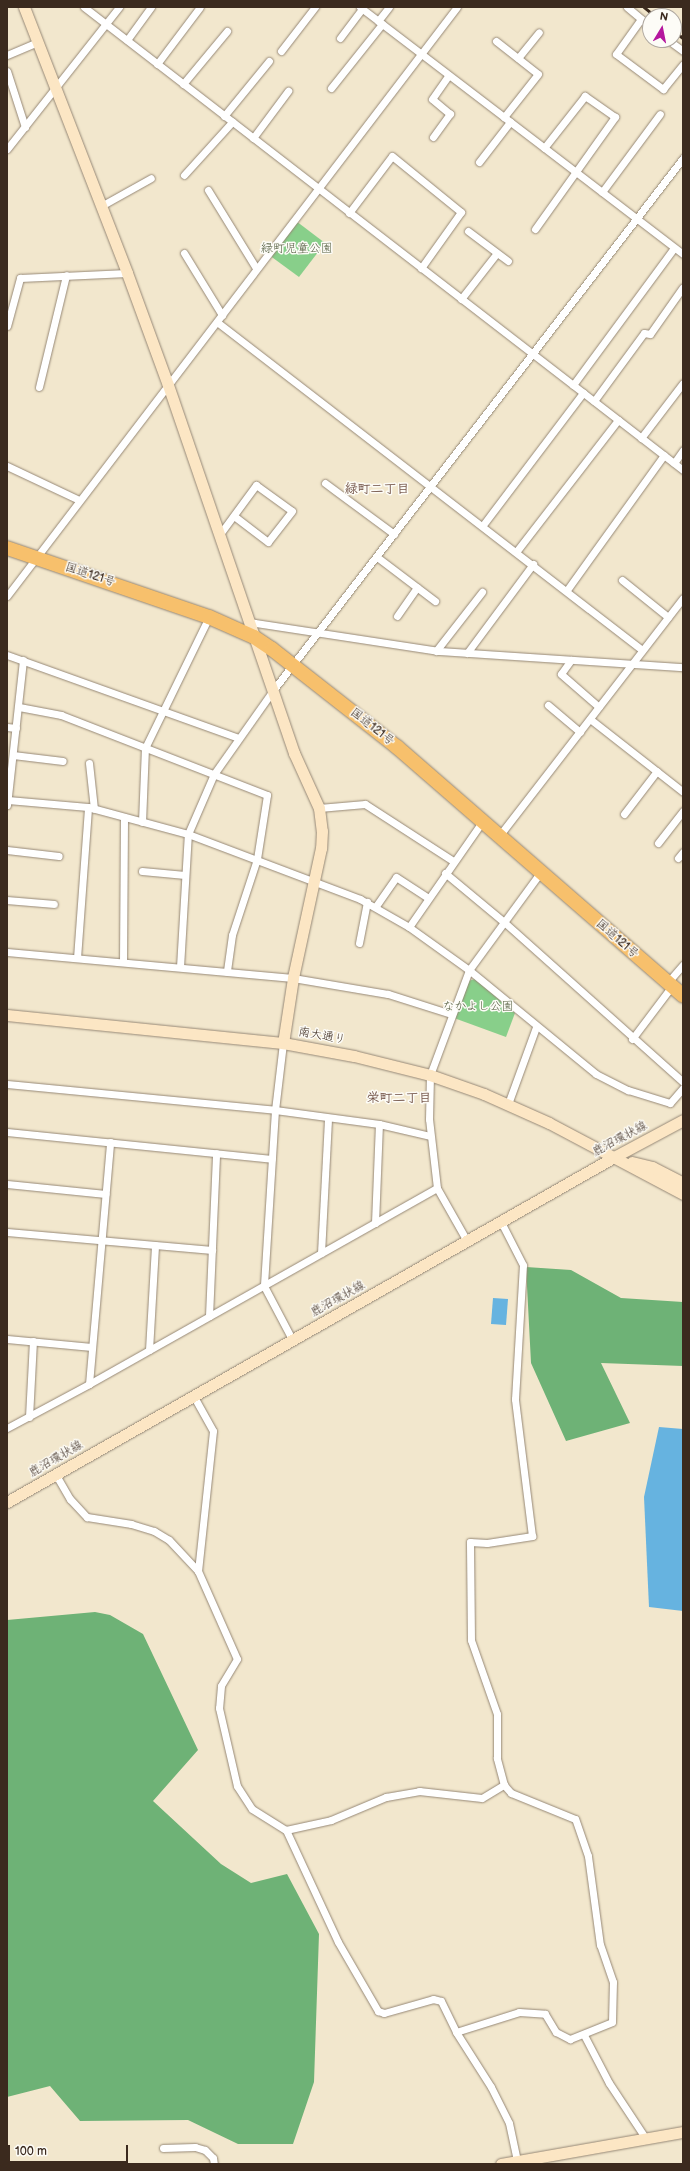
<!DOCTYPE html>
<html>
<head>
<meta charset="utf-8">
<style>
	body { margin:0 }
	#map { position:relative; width:690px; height:2171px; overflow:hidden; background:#f2e7cd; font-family:"Balsamiq Sans","Klee One",sans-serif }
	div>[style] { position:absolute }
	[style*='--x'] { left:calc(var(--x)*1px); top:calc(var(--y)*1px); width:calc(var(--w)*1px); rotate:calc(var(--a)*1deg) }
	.green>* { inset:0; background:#88cf8a }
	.forest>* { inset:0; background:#6eb276 }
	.water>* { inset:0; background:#66b3e0 }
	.roads { filter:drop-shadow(0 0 1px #968876) drop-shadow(0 0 1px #968876) }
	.street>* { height:7px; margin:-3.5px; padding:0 3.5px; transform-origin:3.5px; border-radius:3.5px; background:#fff }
	.secondary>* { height:11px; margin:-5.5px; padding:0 5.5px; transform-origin:5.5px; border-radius:5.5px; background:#fce6c4 }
	.highway>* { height:14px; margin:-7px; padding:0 7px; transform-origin:7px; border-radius:7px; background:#f7c06c }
	.rail>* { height:2.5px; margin:-1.25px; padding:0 1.25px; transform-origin:1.25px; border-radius:1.25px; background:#3b2a1e }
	span { translate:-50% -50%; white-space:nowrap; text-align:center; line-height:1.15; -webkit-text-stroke:3px #fdfcf7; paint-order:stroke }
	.park-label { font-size:12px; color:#525c3e }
	.street-label { font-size:12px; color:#3b2a1e }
	.neighbourhood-label { font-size:13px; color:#725347; font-weight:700 }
	.frame { position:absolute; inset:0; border:8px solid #3b2a1e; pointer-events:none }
	.north { position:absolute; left:642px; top:8px; width:40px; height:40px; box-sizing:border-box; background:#fdfcf7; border:1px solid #afa8a0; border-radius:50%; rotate:10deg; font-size:11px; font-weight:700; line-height:16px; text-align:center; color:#3b2a1e }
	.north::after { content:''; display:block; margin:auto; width:14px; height:18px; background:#b5179e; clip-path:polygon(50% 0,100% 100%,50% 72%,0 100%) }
	.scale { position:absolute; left:8px; top:2145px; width:120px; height:18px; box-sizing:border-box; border:2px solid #3b2a1e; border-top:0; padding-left:5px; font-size:12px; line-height:14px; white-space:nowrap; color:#3b2a1e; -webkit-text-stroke:3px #fdfcf7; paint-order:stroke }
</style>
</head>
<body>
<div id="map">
	<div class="green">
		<i style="clip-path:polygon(296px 221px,325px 243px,299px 277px,269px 255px)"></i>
		<i style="clip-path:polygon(475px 979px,515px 1013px,506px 1037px,454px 1018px,468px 981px)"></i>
	</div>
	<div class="forest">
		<i style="clip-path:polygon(526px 1267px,571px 1270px,621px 1298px,683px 1302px,683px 1366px,601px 1363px,630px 1423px,566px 1441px,531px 1363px)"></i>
		<i style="clip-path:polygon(95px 1612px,110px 1615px,143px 1634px,198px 1750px,153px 1801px,221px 1864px,251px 1883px,287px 1874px,319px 1934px,314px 2082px,293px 2144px,238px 2144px,188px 2120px,80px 2121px,50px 2086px,7px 2097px,7px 1620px)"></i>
	</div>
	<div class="water">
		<i style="clip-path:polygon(493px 1298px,508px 1299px,506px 1325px,491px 1324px)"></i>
		<i style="clip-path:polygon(659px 1427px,683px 1429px,683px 1611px,649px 1607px,644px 1497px)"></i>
	</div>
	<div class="roads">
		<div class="street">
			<i style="--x:84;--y:7;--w:757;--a:37.7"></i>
			<i style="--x:360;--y:7;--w:407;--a:37.4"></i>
			<i style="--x:627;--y:7;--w:30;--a:40"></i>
			<i style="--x:641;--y:19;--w:43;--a:125.5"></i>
			<i style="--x:616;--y:54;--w:59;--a:36.7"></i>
			<i style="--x:663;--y:89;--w:32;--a:-51"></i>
			<i style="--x:378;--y:21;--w:18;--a:-52"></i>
			<i style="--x:340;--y:38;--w:36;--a:-53"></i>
			<i style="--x:127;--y:40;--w:41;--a:-54"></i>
			<i style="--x:668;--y:40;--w:19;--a:36"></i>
			<i style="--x:496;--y:41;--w:53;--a:38.2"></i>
			<i style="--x:538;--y:74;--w:55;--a:128.3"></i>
			<i style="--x:281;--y:51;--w:56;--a:-52.3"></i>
			<i style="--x:7;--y:55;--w:34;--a:-23"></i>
			<i style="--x:518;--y:58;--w:33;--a:-51"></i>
			<i style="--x:157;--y:64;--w:71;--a:-53"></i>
			<i style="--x:7;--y:71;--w:59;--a:72.2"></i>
			<i style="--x:183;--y:84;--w:69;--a:-50.3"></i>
			<i style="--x:331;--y:88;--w:82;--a:-51.4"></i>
			<i style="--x:224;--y:116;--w:71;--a:-50.7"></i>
			<i style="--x:433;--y:137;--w:29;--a:-54"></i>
			<i style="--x:450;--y:114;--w:23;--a:-140"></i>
			<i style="--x:432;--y:99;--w:29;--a:-55"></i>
			<i style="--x:253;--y:138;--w:59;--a:-53.3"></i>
			<i style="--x:7;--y:149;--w:181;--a:-51.7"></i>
			<i style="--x:479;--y:162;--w:51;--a:-52.2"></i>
			<i style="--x:184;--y:175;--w:72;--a:-47.8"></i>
			<i style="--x:208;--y:190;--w:92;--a:58.4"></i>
			<i style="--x:602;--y:192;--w:97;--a:-53.4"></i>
			<i style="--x:101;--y:206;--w:57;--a:-29.2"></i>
			<i style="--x:349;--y:213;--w:71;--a:-53"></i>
			<i style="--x:392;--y:156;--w:89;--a:39.1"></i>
			<i style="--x:461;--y:212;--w:69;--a:125.5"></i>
			<i style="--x:535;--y:229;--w:138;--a:-54.5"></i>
			<i style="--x:615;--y:117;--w:37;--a:-145"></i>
			<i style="--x:585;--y:96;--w:66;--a:128.3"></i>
			<i style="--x:468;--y:231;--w:50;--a:36.9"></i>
			<i style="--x:184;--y:253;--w:73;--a:58.5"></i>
			<i style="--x:461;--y:299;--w:58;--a:-52"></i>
			<i style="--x:217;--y:322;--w:537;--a:37.66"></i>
			<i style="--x:7;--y:326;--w:50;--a:-74.8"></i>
			<i style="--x:20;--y:278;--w:107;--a:-2.7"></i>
			<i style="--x:573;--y:385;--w:170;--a:-53.6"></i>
			<i style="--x:39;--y:387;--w:115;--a:-76.4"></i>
			<i style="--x:594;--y:401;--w:84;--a:-53.7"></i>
			<i style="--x:644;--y:333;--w:6;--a:9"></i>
			<i style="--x:650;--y:334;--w:57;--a:-54.9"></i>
			<i style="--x:641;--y:438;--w:69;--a:-52.6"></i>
			<i style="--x:674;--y:463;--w:16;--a:-55"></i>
			<i style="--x:7;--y:466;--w:80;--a:25.3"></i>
			<i style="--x:325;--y:483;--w:86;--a:36.5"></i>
			<i style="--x:483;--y:525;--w:166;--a:-52.9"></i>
			<i style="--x:220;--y:534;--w:61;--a:-53.7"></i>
			<i style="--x:256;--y:485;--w:44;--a:35.8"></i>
			<i style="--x:292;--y:511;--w:39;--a:128"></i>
			<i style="--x:268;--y:542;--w:43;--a:-142.6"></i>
			<i style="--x:516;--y:552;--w:167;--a:-52.3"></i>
			<i style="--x:377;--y:557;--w:73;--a:37.2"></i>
			<i style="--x:622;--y:580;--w:59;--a:38.8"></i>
			<i style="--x:567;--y:590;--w:166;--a:-54.3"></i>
			<i style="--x:7;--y:596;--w:741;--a:-52.62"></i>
			<i style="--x:397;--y:616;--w:35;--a:-55"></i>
			<i style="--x:249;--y:622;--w:192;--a:8.7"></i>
			<i style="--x:439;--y:651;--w:245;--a:3.8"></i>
			<i style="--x:436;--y:651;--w:75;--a:-52.1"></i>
			<i style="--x:467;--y:653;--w:111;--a:-53.4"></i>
			<i style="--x:7;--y:655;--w:246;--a:19.7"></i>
			<i style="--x:571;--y:660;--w:17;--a:126"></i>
			<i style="--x:561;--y:674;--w:50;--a:41"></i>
			<i style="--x:548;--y:705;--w:42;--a:40.2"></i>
			<i style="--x:19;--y:707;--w:43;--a:10.8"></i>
			<i style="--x:61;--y:715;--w:221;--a:21.2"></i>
			<i style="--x:267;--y:795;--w:65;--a:98.9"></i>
			<i style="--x:257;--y:859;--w:80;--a:108.2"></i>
			<i style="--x:232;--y:935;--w:37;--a:98"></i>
			<i style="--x:590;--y:719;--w:118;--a:38.1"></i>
			<i style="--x:7;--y:727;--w:9;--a:6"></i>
			<i style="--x:13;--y:755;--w:50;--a:6.8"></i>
			<i style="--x:89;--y:763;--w:46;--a:83.8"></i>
			<i style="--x:8;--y:800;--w:80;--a:5"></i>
			<i style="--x:88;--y:807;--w:104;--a:15.1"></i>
			<i style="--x:188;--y:834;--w:184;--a:20.7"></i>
			<i style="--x:360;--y:899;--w:56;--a:29.7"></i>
			<i style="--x:409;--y:927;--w:74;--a:35.6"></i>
			<i style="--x:469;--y:970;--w:164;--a:39.3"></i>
			<i style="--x:596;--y:1074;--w:36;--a:27"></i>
			<i style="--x:628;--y:1090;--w:44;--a:17.2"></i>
			<i style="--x:670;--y:1103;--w:20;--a:-49"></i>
			<i style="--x:7;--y:805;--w:146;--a:-83.7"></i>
			<i style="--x:319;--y:808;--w:46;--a:-5"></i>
			<i style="--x:365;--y:804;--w:105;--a:32.9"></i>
			<i style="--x:624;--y:814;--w:54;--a:-52.5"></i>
			<i style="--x:142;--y:822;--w:74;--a:-87.7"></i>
			<i style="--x:145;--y:748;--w:146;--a:-64"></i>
			<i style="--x:499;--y:836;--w:301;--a:-52.3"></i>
			<i style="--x:658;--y:843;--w:41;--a:-52"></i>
			<i style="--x:7;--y:850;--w:52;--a:6.6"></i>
			<i style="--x:678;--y:858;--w:8;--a:-50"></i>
			<i style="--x:142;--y:871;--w:43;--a:5.3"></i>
			<i style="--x:445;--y:873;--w:77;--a:39.7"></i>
			<i style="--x:504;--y:922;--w:240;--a:41.8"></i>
			<i style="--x:7;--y:900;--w:47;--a:4.9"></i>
			<i style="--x:376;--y:906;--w:35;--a:-55"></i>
			<i style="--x:396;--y:877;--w:38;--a:33"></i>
			<i style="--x:409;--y:927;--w:128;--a:-55.2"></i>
			<i style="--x:359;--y:943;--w:42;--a:-79"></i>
			<i style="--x:7;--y:952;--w:287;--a:5.2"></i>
			<i style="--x:293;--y:978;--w:96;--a:9.6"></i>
			<i style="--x:388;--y:994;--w:66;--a:17.6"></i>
			<i style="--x:77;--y:958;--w:151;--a:-85.8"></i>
			<i style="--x:123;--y:962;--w:145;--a:-89.6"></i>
			<i style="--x:180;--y:967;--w:133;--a:-86.6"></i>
			<i style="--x:188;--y:834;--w:65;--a:-66.6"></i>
			<i style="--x:214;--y:774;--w:104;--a:-54.8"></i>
			<i style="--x:274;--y:689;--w:670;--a:-52.39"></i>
			<i style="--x:668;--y:982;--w:23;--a:-49"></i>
			<i style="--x:632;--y:1039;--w:66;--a:-53"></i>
			<i style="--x:283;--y:1043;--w:67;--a:96.8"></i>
			<i style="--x:275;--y:1110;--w:176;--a:93.6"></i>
			<i style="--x:264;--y:1286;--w:60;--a:62.2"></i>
			<i style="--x:7;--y:1084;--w:269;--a:5.5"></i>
			<i style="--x:275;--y:1110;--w:105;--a:7.7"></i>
			<i style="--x:379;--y:1124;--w:52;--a:13.2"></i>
			<i style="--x:508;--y:1104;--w:82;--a:-70"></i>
			<i style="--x:7;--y:1132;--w:266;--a:5.8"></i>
			<i style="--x:7;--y:1184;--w:99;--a:5.8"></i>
			<i style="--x:375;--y:1223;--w:99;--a:-87.7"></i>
			<i style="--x:7;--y:1232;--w:206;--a:5"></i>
			<i style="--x:467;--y:1241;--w:61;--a:-119.5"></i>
			<i style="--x:437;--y:1188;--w:69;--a:-96.6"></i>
			<i style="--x:429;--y:1119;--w:44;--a:-88.7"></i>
			<i style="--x:430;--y:1075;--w:112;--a:-69.6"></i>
			<i style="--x:469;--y:970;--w:120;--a:-53.8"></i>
			<i style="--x:321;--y:1253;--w:135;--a:-87"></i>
			<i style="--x:209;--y:1316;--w:163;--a:-87.5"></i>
			<i style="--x:7;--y:1339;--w:85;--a:5.4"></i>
			<i style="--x:149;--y:1350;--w:105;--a:-86.7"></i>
			<i style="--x:89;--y:1384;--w:243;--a:-85"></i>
			<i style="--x:193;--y:1395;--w:41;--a:60.9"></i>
			<i style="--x:213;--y:1431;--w:141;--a:96.1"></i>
			<i style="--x:29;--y:1417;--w:76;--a:-87"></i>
			<i style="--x:7;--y:1428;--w:93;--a:-28.2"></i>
			<i style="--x:89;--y:1384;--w:399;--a:-29.4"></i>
			<i style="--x:56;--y:1475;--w:28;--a:60"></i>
			<i style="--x:70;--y:1499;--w:25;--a:47"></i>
			<i style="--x:87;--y:1517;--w:45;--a:9"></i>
			<i style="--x:131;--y:1524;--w:24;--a:17"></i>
			<i style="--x:154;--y:1531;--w:17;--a:31"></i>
			<i style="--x:169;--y:1540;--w:42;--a:46.9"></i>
			<i style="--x:198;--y:1571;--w:96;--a:66.1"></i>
			<i style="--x:237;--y:1659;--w:31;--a:121"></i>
			<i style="--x:221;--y:1686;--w:22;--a:95"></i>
			<i style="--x:219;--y:1708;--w:80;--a:77"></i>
			<i style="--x:237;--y:1786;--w:27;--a:57"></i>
			<i style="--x:252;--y:1809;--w:40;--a:32"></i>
			<i style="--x:286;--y:1830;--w:123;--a:65.1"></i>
			<i style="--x:338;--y:1942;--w:80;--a:59.9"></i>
			<i style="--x:378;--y:2011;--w:6;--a:18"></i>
			<i style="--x:384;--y:2013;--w:51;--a:-15.9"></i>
			<i style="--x:433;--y:1999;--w:8;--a:14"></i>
			<i style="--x:441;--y:2001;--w:34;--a:64"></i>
			<i style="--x:456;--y:2032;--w:65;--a:57.5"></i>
			<i style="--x:491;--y:2087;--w:40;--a:63.4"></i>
			<i style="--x:509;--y:2123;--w:40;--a:78"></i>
			<i style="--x:286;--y:1830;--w:46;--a:-12.5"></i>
			<i style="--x:331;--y:1820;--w:60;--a:-22.7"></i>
			<i style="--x:386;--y:1797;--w:34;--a:-10"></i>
			<i style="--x:419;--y:1791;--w:63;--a:6.3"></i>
			<i style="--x:482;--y:1798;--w:26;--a:-31"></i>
			<i style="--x:456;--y:2032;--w:66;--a:-17.6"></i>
			<i style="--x:519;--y:2012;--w:26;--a:4"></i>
			<i style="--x:545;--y:2014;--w:21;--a:59"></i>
			<i style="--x:556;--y:2032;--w:16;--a:27"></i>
			<i style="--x:570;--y:2039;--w:45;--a:-22"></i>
			<i style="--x:612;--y:2022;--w:40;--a:-88.6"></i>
			<i style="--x:613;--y:1982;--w:39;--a:-109"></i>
			<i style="--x:600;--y:1945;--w:90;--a:-97.7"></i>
			<i style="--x:588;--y:1856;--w:39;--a:-109"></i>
			<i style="--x:575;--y:1819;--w:69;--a:-157.9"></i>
			<i style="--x:511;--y:1793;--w:11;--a:-131"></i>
			<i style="--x:504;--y:1785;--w:28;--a:-105"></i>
			<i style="--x:497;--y:1758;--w:44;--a:-90"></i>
			<i style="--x:497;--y:1714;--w:78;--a:-109.4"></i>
			<i style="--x:471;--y:1640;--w:98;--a:-90.6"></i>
			<i style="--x:470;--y:1542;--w:17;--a:3"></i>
			<i style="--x:487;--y:1543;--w:46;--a:-8.8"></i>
			<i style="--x:532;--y:1536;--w:138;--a:-97.1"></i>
			<i style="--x:515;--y:1399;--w:134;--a:-86.6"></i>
			<i style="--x:523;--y:1265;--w:48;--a:-117.1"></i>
			<i style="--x:584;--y:2035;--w:54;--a:62.5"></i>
			<i style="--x:609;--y:2083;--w:67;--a:56.5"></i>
			<i style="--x:163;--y:2148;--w:32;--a:-2"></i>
			<i style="--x:195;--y:2147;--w:10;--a:17"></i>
			<i style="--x:205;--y:2150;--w:11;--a:45"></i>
			<i style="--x:213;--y:2158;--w:6;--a:81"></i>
		</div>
		<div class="secondary">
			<i style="--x:24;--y:7;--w:285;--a:68.8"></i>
			<i style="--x:127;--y:273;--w:119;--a:69.9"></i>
			<i style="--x:168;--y:385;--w:389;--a:71.1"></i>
			<i style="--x:294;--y:753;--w:60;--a:65.6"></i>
			<i style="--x:319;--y:808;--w:23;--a:83"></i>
			<i style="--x:322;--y:831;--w:17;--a:93"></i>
			<i style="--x:321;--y:848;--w:133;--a:102.2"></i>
			<i style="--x:293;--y:978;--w:66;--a:98.7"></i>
			<i style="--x:7;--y:1015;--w:277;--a:5.8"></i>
			<i style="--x:283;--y:1043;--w:72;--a:10.4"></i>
			<i style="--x:354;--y:1056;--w:78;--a:14"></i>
			<i style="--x:430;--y:1075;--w:57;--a:19.4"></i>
			<i style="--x:484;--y:1094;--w:71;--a:24"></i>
			<i style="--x:549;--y:1123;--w:152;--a:27.9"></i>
			<i style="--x:632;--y:1162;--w:21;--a:14"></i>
			<i style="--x:652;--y:1167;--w:35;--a:27"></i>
			<i style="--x:7;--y:1502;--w:698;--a:-29.61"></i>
			<i style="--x:614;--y:1157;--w:78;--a:-28.2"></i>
			<i style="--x:501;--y:2164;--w:185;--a:-10"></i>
		</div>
		<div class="highway">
			<i style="--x:7;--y:548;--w:213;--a:18.9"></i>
			<i style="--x:209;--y:617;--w:49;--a:24"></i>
			<i style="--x:254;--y:637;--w:22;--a:34"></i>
			<i style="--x:272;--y:649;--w:159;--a:38.1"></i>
			<i style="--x:397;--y:747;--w:379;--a:41"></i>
		</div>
	</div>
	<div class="rail">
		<i style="--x:644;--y:7;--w:14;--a:39"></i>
		<i style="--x:674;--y:31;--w:11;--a:38"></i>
	</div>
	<div class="park-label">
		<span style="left:297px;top:249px">緑町児童公園</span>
		<span style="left:478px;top:1007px">なかよし公園</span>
	</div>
	<div class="street-label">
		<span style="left:90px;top:575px;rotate:18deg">国道121号</span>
		<span style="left:372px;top:727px;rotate:38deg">国道121号</span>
		<span style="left:617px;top:939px;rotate:41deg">国道121号</span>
		<span style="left:322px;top:1036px;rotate:10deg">南大通り</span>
		<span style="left:620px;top:1139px;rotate:-28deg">鹿沼環状線</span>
		<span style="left:338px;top:1299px;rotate:-29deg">鹿沼環状線</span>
		<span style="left:56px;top:1459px;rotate:-30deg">鹿沼環状線</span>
	</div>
	<div class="neighbourhood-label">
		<span style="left:377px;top:489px">緑町二丁目</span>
		<span style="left:399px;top:1098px">栄町二丁目</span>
	</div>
	<div class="frame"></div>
	<div class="north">N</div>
	<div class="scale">100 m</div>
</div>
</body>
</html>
